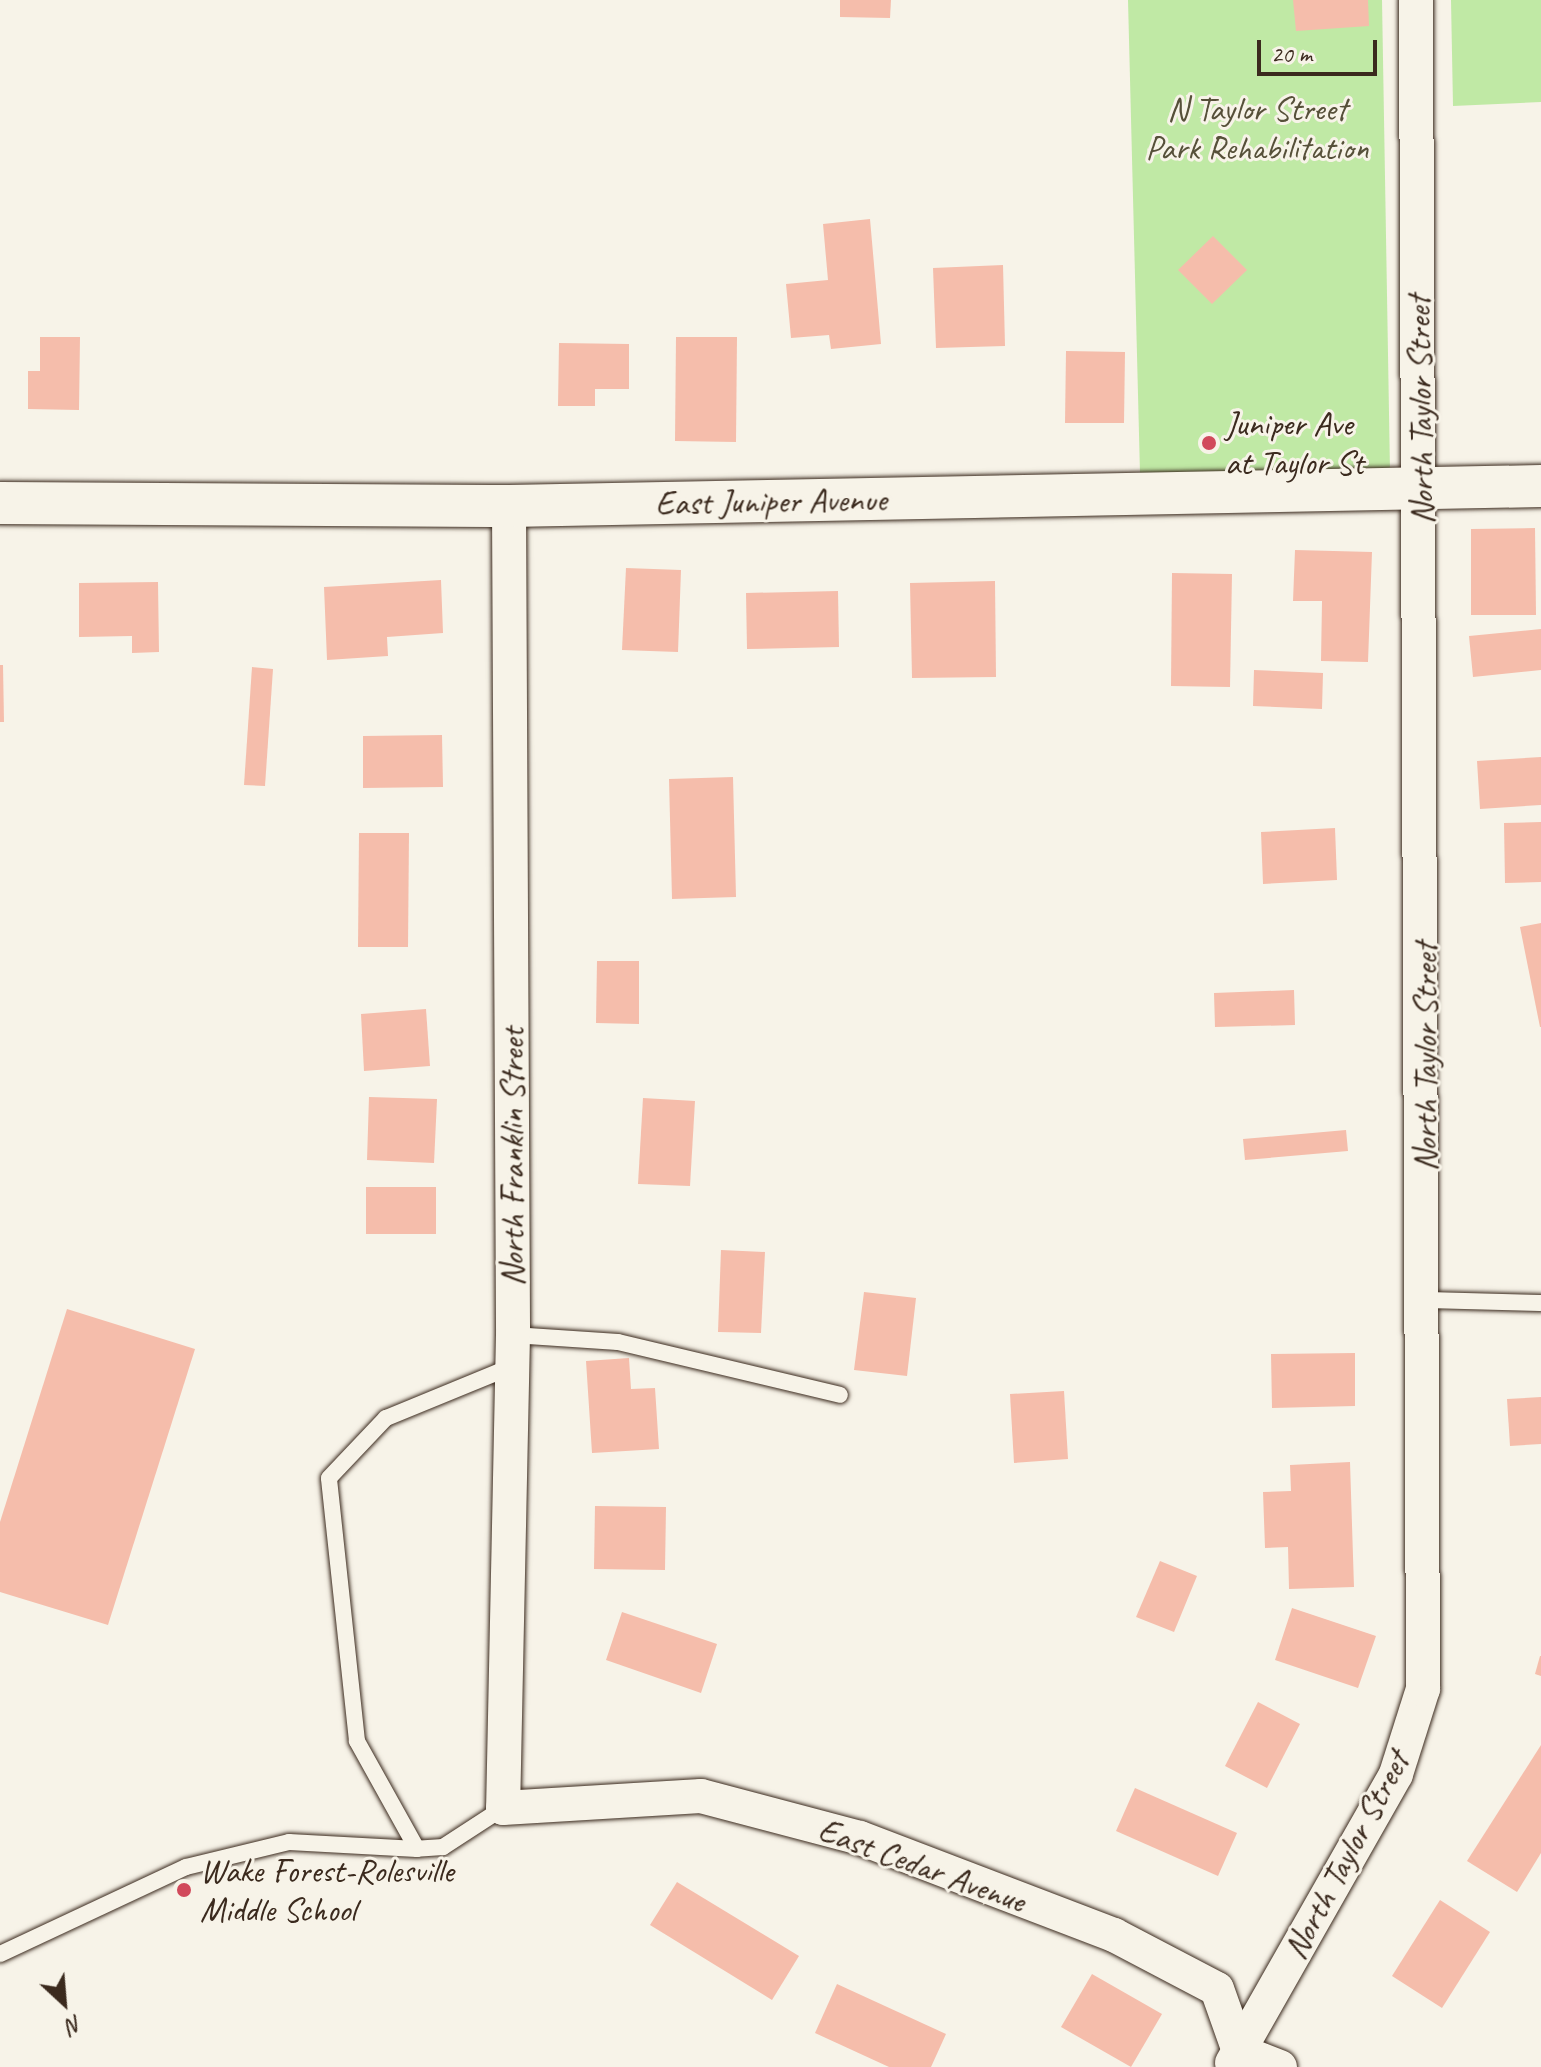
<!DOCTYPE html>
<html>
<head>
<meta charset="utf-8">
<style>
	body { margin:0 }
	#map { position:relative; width:1541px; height:2067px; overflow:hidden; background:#f7f3e8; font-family:Caveat,sans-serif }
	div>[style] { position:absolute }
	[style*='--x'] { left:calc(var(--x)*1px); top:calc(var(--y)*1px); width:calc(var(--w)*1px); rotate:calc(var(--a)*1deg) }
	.green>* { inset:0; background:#c0e9a5 }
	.building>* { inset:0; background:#f5bdab }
	.roads { filter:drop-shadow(0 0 2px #3b2a1e) drop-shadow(0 0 2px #3b2a1e) }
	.service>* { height:16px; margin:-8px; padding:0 8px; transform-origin:8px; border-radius:8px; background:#f7f3e8 }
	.minor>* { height:34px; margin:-17px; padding:0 17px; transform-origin:17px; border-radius:17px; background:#f7f3e8 }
	.tertiary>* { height:42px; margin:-21px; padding:0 21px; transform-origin:21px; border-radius:21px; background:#f7f3e8 }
	.dots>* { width:22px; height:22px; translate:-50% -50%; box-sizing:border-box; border:4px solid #f7f3e8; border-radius:50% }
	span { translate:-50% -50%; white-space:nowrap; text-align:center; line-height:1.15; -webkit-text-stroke:6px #f7f3e8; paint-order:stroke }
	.park-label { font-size:34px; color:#565039 }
	.street-label { font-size:34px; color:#3b2a1e }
	.poi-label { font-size:34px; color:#3b2a1e }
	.left { translate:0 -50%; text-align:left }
	.north { position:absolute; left:24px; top:1963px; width:80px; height:80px; -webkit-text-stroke:6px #f7f3e8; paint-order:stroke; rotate:154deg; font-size:22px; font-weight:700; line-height:32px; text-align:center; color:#3b2a1e }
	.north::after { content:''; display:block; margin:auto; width:28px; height:36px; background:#3b2a1e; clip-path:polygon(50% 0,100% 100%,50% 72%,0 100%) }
	.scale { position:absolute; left:1257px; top:40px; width:120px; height:36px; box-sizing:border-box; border:4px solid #3b2a1e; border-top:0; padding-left:10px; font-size:24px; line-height:28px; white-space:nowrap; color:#3b2a1e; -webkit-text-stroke:6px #f7f3e8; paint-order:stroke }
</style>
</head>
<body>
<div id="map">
	<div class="green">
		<i style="clip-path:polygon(1128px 0,1382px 0,1390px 472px,1140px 473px)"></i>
		<i style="clip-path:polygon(1451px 0,1541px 0,1541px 102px,1453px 106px)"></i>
	</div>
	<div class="building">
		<i style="clip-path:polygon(840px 0,891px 0,890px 18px,840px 17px)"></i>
		<i style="clip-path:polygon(1293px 0,1368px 0,1369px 26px,1296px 31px)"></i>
		<i style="clip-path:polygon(870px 219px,881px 344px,831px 349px,829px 335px,791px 338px,786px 284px,828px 280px,823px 224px)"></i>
		<i style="clip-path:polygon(1213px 236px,1247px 270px,1212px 304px,1178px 270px)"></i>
		<i style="clip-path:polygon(1003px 265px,1005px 346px,936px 348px,933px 268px)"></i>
		<i style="clip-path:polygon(40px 337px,80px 337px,79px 410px,28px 409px,28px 371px,40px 371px)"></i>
		<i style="clip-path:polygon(676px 337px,737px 337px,736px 442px,675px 441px)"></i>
		<i style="clip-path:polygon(559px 343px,629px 344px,629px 389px,595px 389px,595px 406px,558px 406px)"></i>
		<i style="clip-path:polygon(1066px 351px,1125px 352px,1124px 423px,1065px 423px)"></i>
		<i style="clip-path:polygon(1535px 528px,1536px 615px,1471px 615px,1471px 529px)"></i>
		<i style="clip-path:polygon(1295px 550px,1372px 552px,1368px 662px,1321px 661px,1322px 601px,1293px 601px)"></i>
		<i style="clip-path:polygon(626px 568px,681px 570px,678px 652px,622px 650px)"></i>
		<i style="clip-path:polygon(1172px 573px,1232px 574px,1230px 687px,1171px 686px)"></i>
		<i style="clip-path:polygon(441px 580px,443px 633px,387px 637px,388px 656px,327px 660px,324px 587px)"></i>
		<i style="clip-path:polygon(995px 581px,996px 677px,912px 678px,910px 583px)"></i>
		<i style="clip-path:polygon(158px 582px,159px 652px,132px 653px,132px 636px,79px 637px,79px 583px)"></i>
		<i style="clip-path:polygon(838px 591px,839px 647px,747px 649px,746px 593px)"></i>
		<i style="clip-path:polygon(1541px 629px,1541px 670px,1473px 677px,1469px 636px)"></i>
		<i style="clip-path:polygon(0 665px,3px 665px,4px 722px,0 722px)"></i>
		<i style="clip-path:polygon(252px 667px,273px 669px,265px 786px,244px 785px)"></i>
		<i style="clip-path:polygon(1254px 670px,1323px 673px,1322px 709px,1253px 706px)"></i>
		<i style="clip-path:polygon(442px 735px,443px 787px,363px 788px,363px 736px)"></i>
		<i style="clip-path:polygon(1541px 757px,1541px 805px,1480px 809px,1477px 761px)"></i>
		<i style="clip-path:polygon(733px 777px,736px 897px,672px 899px,669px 779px)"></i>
		<i style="clip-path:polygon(1541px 822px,1541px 882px,1505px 883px,1504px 823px)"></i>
		<i style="clip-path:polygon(1335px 828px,1337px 880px,1263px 884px,1261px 832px)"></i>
		<i style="clip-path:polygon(359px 833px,409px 833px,408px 947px,358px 947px)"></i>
		<i style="clip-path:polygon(1541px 923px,1541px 1027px,1540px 1027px,1520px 927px)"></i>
		<i style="clip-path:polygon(597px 961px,639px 961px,639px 1024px,596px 1023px)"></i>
		<i style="clip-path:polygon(1294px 990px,1295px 1025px,1215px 1027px,1214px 993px)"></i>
		<i style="clip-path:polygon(426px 1009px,430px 1066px,364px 1071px,361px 1014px)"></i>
		<i style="clip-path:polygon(369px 1097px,437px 1099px,434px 1163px,367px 1160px)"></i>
		<i style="clip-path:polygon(643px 1098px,695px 1101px,690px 1186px,638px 1184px)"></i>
		<i style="clip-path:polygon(1346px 1130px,1348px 1151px,1245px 1160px,1243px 1139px)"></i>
		<i style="clip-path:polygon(366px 1187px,436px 1187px,436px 1234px,366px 1234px)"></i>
		<i style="clip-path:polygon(721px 1250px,765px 1252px,761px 1333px,718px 1332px)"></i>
		<i style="clip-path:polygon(864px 1292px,916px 1298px,907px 1376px,854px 1370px)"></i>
		<i style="clip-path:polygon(67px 1309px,195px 1349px,108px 1625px,0 1592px,0 1522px)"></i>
		<i style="clip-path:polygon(1355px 1353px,1355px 1406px,1272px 1408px,1271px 1354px)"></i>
		<i style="clip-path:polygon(629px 1358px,631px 1389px,655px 1388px,659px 1449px,592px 1453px,586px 1361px)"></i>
		<i style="clip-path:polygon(1064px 1391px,1068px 1459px,1014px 1463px,1010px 1394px)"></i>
		<i style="clip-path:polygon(1541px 1397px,1541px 1444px,1510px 1446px,1507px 1399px)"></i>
		<i style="clip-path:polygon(1350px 1462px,1354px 1587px,1289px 1589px,1288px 1547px,1265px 1548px,1263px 1492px,1291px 1491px,1290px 1465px)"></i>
		<i style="clip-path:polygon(595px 1506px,666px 1507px,665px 1570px,594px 1569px)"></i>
		<i style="clip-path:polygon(1160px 1561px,1197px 1576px,1174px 1632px,1136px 1617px)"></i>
		<i style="clip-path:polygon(1292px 1608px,1376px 1636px,1358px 1688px,1275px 1660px)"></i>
		<i style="clip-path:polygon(622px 1612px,717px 1644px,701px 1693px,606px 1660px)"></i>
		<i style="clip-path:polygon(1540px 1656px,1541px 1656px,1541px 1676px,1535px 1674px)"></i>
		<i style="clip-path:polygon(1258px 1702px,1300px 1724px,1267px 1788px,1225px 1766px)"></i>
		<i style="clip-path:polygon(1541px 1745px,1541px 1853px,1517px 1892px,1467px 1861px)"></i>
		<i style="clip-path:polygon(1135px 1788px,1237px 1833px,1218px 1876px,1116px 1831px)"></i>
		<i style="clip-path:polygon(677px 1882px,799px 1956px,772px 2000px,650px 1925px)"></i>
		<i style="clip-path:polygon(1440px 1900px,1490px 1932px,1442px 2008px,1392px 1976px)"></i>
		<i style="clip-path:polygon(1092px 1974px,1162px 2014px,1131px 2067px,1061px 2027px)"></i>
		<i style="clip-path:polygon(837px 1984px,946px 2034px,931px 2067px,889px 2067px,815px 2033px)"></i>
	</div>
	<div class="roads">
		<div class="service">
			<i style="--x:1426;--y:1300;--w:115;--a:1.5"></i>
			<i style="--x:513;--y:1335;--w:105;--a:3.8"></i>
			<i style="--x:618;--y:1342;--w:228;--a:13.4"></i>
			<i style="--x:503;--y:1808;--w:72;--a:147"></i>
			<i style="--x:443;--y:1847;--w:26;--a:176"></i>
			<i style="--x:417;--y:1849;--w:124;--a:-119.1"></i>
			<i style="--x:357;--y:1741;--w:264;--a:-96.1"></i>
			<i style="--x:329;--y:1478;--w:83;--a:-46.5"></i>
			<i style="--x:386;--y:1418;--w:137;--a:-22.3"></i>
			<i style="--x:0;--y:1954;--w:205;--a:-25.1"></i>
			<i style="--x:186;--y:1867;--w:106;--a:-13.6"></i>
			<i style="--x:289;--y:1842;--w:128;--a:3.1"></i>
		</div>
		<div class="minor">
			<i style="--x:509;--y:506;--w:829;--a:89.72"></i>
			<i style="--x:513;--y:1335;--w:473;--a:91.2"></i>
			<i style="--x:503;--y:1808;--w:198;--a:-3.5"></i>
			<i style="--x:701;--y:1796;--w:164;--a:14.8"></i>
			<i style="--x:860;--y:1838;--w:272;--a:20.9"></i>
			<i style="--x:1114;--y:1935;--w:116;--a:27.7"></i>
			<i style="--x:1217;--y:1989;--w:66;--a:70.5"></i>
			<i style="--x:1239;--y:2051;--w:44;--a:21.3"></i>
			<i style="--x:1232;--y:2063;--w:332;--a:-60.4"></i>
			<i style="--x:1396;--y:1774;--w:89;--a:-72.4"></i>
			<i style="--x:1423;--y:1689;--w:1689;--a:-90.24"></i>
		</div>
		<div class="tertiary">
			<i style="--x:0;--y:503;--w:509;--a:0.34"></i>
			<i style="--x:509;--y:506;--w:1032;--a:-1.11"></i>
		</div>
	</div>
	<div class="dots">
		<i style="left:1209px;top:443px;background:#d1495b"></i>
		<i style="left:184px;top:1890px;background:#d1495b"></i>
	</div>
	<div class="park-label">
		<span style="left:1257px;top:128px">N Taylor Street<br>Park Rehabilitation</span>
	</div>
	<div class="street-label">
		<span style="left:1420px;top:410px;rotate:-91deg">North Taylor Street</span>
		<span style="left:771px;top:501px;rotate:-1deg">East Juniper Avenue</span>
		<span style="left:1425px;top:1057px;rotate:-90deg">North Taylor Street</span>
		<span style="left:512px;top:1157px;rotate:-90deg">North Franklin Street</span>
		<span style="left:1346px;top:1855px;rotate:-62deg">North Taylor Street</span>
		<span style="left:922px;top:1865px;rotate:20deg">East Cedar Avenue</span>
	</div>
	<div class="poi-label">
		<span class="left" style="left:1225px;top:443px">Juniper Ave<br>at Taylor St</span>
		<span class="left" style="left:200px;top:1890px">Wake Forest-Rolesville<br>Middle School</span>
	</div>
	<div class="north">N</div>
	<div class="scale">20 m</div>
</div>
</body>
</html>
